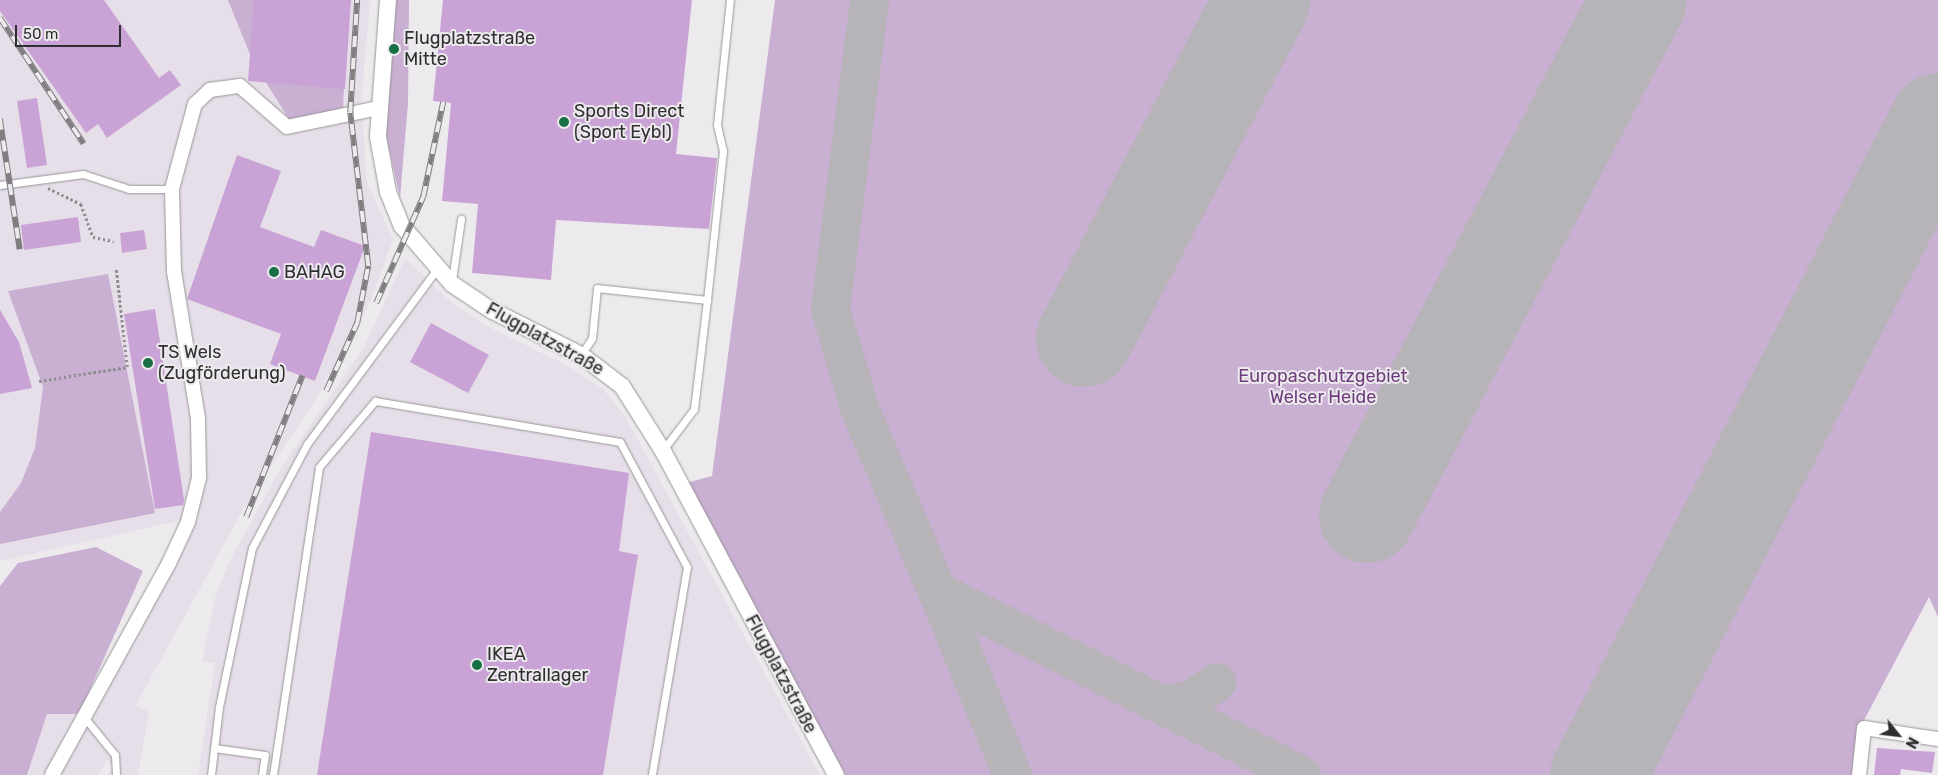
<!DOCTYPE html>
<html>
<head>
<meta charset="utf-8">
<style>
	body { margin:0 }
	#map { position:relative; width:1938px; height:775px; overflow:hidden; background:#edeaee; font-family:Rubik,sans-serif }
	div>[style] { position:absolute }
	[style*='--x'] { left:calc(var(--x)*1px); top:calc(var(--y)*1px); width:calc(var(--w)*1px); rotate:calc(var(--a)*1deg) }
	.built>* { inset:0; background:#e6dee8 }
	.green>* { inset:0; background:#c9afd2 }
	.taxiway>* { height:39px; margin:-19.5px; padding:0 19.5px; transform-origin:19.5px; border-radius:19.5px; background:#b6b4b8 }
	.runway>* { height:96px; margin:-48px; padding:0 48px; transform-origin:48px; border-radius:48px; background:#b6b4b8 }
	.building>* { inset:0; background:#c9a3d5 }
	.path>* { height:2.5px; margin-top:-1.25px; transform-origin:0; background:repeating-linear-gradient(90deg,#908e91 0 2.5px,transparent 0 5px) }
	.roads { filter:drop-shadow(0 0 1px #999699) drop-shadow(0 0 1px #999699) }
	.service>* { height:7px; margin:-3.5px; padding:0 3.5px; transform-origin:3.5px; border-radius:3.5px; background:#fff }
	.minor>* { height:14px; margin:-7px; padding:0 7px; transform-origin:7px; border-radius:7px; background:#fff }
	.tertiary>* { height:16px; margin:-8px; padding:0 8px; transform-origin:8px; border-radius:8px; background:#fff }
	.rail>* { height:5.5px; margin-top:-2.75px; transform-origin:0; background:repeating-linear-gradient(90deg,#edeaee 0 11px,#807e81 0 22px); box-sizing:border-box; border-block:1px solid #807e81 }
	.dots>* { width:14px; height:14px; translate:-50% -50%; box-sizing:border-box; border:2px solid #edeaee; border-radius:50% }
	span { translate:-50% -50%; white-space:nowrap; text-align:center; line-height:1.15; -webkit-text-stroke:4px #edeaee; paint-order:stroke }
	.poi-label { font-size:18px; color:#2f2e30 }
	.left { translate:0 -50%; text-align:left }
	.street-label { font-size:18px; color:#2f2e30 }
	.park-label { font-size:18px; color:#6e3e7c }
	.north { position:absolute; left:1873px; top:710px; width:50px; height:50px; -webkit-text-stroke:4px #edeaee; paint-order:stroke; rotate:119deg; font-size:14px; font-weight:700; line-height:20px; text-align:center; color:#2f2e30 }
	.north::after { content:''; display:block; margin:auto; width:18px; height:22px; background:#2f2e30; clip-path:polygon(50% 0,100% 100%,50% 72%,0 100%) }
	.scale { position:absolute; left:15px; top:25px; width:106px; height:22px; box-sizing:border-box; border:2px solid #2f2e30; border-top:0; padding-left:6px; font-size:15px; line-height:18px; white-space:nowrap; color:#2f2e30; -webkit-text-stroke:4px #edeaee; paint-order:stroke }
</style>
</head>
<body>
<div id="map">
	<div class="built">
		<i style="clip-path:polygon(0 0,370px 0,362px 95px,366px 180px,393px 239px,370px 303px,316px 400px,251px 495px,136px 705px,149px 712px,138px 775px,108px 775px,112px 768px,107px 759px,98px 775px,27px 775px,47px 714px,79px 714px,187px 519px,0 561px)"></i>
		<i style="clip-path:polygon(405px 258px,452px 303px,487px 326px,568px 366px,603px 389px,625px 416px,820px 775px,198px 775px,215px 663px,202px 661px,215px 598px,231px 558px,281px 468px,364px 347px)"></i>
	</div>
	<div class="green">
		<i style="clip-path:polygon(228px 0,348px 0,343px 109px,289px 119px,253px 62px)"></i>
		<i style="clip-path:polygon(396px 0,409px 0,408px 103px,400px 198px,385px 130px)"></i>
		<i style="clip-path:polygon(775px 0,1938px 0,1938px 617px,1929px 597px,1861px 726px,1854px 775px,845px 775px,686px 483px,712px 476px)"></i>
		<i style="clip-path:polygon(108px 274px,155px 513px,0 544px,0 512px,21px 483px,35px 448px,43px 387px,8px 291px)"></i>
		<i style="clip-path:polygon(96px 547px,143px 571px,79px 714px,47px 714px,27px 775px,0 775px,0 586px,18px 563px)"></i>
	</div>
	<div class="taxiway">
		<i style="--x:869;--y:0;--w:311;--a:97.2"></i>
		<i style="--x:830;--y:309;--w:105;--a:73.5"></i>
		<i style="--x:860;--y:410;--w:197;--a:67"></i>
		<i style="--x:937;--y:591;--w:408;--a:26.8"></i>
		<i style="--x:937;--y:591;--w:199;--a:67.8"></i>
		<i style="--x:1161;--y:703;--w:26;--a:-4"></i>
		<i style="--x:1187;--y:701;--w:35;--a:-33"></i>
	</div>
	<div class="runway">
		<i style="--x:1084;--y:339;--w:383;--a:-62.2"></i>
		<i style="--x:1367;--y:515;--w:582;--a:-62.16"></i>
		<i style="--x:1598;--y:775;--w:737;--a:-62.53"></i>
	</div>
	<div class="building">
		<i style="clip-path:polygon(0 0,104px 0,159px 78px,170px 70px,181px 85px,107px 138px,98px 124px,86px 133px,0 11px)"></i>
		<i style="clip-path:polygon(254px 0,351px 0,345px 89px,248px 81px)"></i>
		<i style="clip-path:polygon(443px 0,692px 0,676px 154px,717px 158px,709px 229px,556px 220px,551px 280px,472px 273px,478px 204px,442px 201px,451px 103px,433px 101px)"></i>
		<i style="clip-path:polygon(37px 98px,47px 165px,27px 168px,17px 101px)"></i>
		<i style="clip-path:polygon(237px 155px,281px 171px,260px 227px,314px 247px,321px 230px,365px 246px,315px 381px,270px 364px,281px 334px,187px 299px)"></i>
		<i style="clip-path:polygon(78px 217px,81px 242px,24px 250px,21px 225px)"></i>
		<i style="clip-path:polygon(144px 230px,147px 249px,122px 253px,120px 233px)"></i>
		<i style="clip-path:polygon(155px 309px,184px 500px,183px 505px,155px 509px,124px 314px)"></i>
		<i style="clip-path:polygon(0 310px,19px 342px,32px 388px,0 394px)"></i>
		<i style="clip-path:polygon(431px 323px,489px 355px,468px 393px,410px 362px)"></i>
		<i style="clip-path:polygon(371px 432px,629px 473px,619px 551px,638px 555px,603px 775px,317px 775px)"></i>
		<i style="clip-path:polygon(1877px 748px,1935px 752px,1932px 773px,1901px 769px,1900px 775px,1874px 775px)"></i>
	</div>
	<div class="path">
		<i style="--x:48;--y:188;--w:37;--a:26"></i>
		<i style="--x:81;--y:204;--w:35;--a:70"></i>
		<i style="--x:93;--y:237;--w:21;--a:11"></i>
		<i style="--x:39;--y:381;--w:89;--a:-9"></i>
		<i style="--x:127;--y:367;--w:99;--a:-96.4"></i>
	</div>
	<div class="roads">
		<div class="service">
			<i style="--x:0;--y:185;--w:84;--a:-7.5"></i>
			<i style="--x:83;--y:174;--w:48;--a:18.1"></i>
			<i style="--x:129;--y:189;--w:43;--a:0"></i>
			<i style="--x:452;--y:280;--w:62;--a:-81.6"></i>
			<i style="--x:707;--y:300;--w:150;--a:-83.9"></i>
			<i style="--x:723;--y:151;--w:27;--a:-103"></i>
			<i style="--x:717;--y:125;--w:126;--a:-84.1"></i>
			<i style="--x:581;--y:355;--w:20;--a:-57"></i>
			<i style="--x:592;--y:338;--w:50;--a:-84.3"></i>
			<i style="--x:597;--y:288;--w:111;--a:6.2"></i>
			<i style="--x:707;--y:300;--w:110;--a:96.8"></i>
			<i style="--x:694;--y:409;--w:51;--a:127.1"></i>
			<i style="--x:84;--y:717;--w:49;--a:50.8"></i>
			<i style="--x:115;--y:755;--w:20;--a:87"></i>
			<i style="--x:214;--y:748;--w:51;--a:7.8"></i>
			<i style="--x:265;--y:755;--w:20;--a:99"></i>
			<i style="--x:211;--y:775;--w:68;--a:-83.3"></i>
			<i style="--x:219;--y:707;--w:162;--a:-78.3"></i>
			<i style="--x:252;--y:548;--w:118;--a:-62.1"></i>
			<i style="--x:307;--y:444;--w:217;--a:-53.4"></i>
			<i style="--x:273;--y:775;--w:311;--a:-81.5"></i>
			<i style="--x:319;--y:467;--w:87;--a:-49.7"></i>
			<i style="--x:375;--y:401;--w:248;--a:9.5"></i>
			<i style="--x:620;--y:442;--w:142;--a:61.8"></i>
			<i style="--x:687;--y:567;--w:211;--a:99.6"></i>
		</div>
		<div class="minor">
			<i style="--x:52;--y:775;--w:242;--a:-61.1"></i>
			<i style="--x:169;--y:563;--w:45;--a:-65.1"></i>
			<i style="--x:188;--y:522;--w:45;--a:-76"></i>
			<i style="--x:199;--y:478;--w:60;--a:-91"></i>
			<i style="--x:198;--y:418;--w:148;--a:-99.3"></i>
			<i style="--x:174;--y:272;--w:83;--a:-91.4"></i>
			<i style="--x:172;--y:189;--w:88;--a:-74.9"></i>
			<i style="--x:195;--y:104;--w:21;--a:-43"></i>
			<i style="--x:210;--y:90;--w:30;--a:-8"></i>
			<i style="--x:240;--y:86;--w:62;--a:41.1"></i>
			<i style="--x:287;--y:127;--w:94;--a:-11.7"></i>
			<i style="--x:1859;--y:775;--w:47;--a:-83.9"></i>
			<i style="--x:1864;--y:728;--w:75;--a:8.5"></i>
		</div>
		<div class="tertiary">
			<i style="--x:388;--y:0;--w:137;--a:94.2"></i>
			<i style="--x:378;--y:137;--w:56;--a:79.7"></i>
			<i style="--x:388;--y:192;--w:37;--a:68"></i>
			<i style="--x:402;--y:226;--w:77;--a:49.2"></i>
			<i style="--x:452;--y:284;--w:47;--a:33.7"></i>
			<i style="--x:491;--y:310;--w:101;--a:26.6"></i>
			<i style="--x:581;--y:355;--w:51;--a:37.1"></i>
			<i style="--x:622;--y:386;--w:77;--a:57.8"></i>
			<i style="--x:663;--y:451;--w:367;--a:61.9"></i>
		</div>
	</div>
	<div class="rail">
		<i style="--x:0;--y:18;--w:151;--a:56.3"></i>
		<i style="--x:0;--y:119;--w:132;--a:81.3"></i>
		<i style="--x:376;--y:303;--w:116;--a:-66.1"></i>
		<i style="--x:423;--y:197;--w:97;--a:-78.1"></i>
		<i style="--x:326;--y:391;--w:75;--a:-65.5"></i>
		<i style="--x:357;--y:323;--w:58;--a:-79.1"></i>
		<i style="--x:368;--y:266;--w:154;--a:-96.7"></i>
		<i style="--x:350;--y:113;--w:113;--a:-86.5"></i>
		<i style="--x:246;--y:517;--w:152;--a:-68.3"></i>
	</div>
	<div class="dots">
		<i style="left:394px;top:49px;background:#176f43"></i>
		<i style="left:564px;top:122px;background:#176f43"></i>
		<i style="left:274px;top:272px;background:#176f43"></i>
		<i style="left:148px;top:363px;background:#176f43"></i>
		<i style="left:477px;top:665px;background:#176f43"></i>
	</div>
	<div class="poi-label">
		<span class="left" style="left:404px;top:49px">Flugplatzstraße<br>Mitte</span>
		<span class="left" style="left:574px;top:122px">Sports Direct<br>(Sport Eybl)</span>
		<span class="left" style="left:284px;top:272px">BAHAG</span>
		<span class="left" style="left:158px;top:363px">TS Wels<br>(Zugförderung)</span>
		<span class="left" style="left:487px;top:665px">IKEA<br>Zentrallager</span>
	</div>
	<div class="street-label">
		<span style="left:545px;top:339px;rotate:29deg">Flugplatzstraße</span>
		<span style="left:781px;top:674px;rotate:62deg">Flugplatzstraße</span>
	</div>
	<div class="park-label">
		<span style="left:1323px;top:387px">Europaschutzgebiet<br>Welser Heide</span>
	</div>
	<div class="north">N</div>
	<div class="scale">50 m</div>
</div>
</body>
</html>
